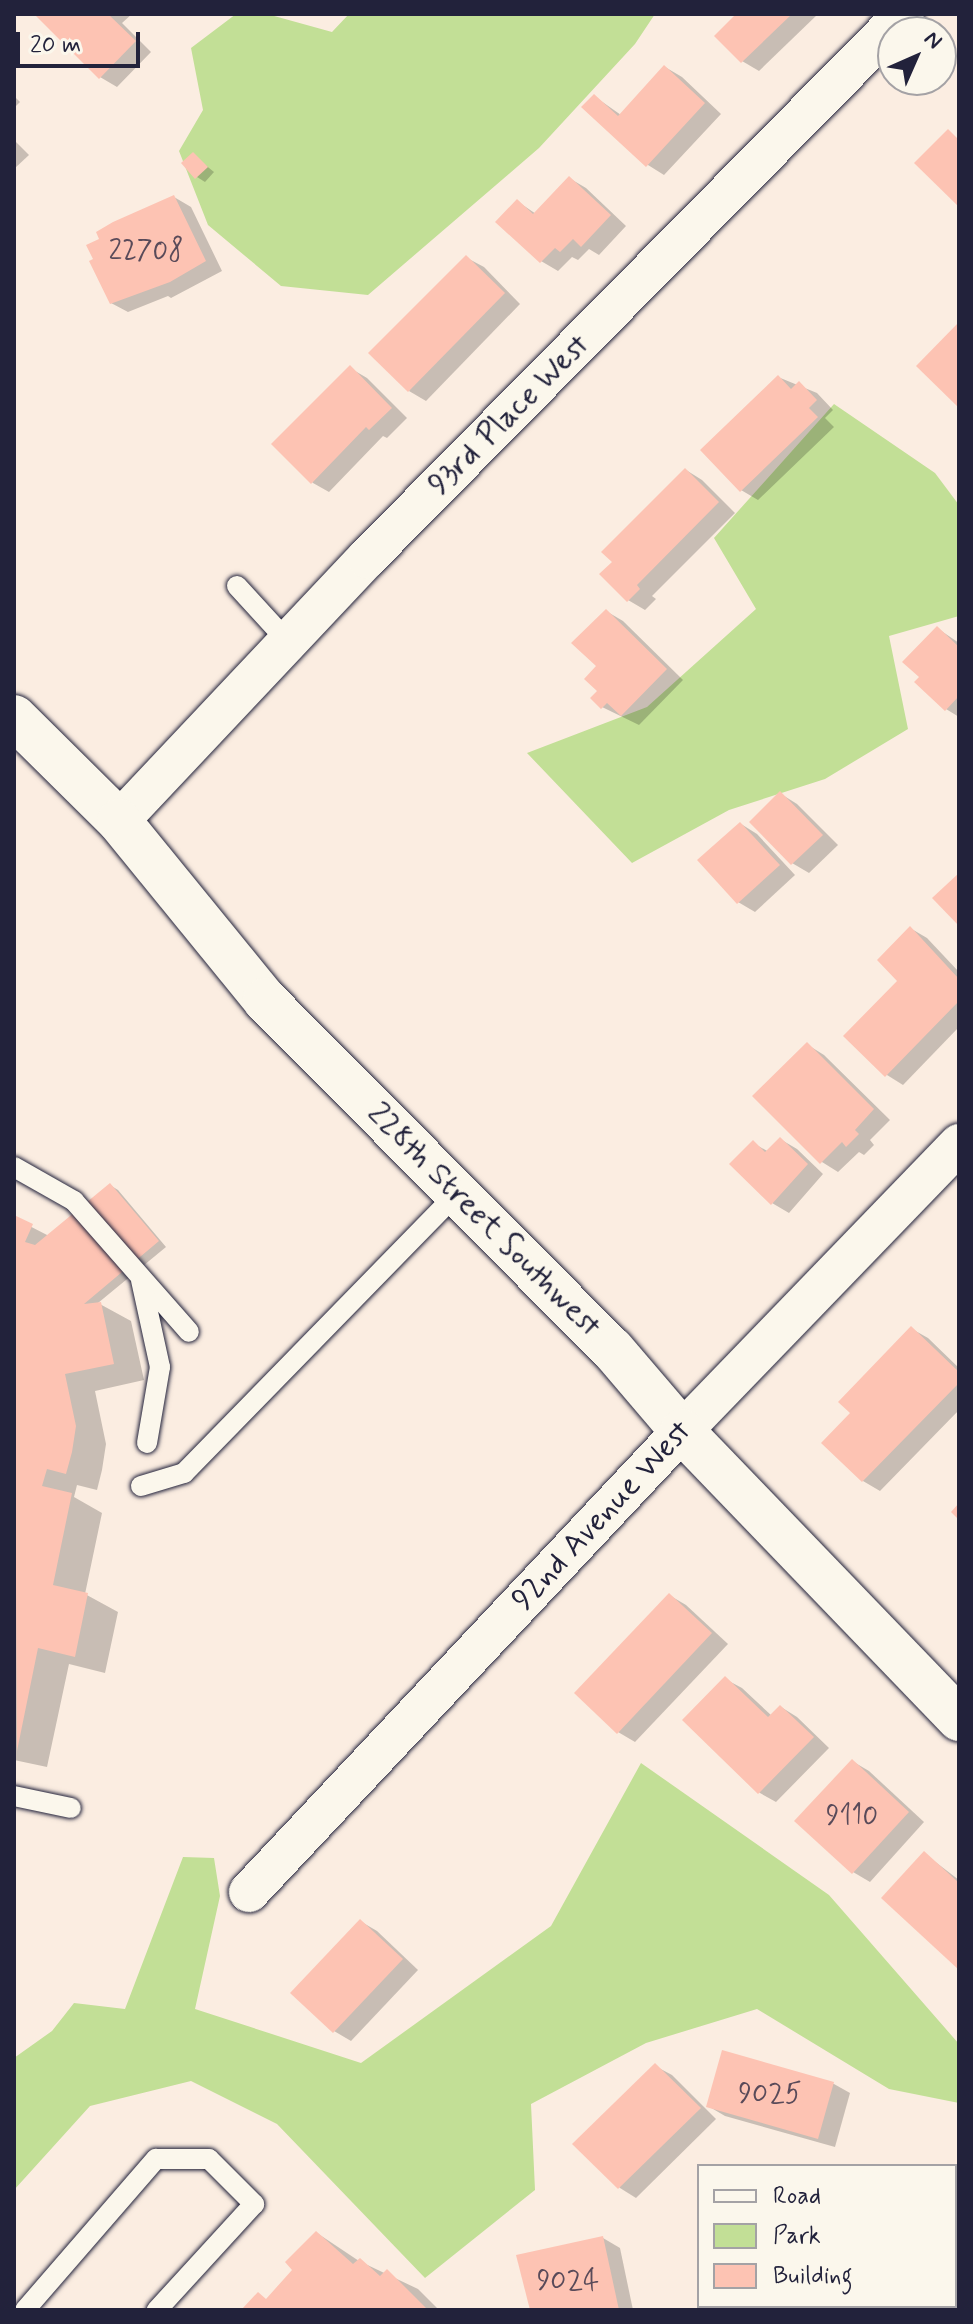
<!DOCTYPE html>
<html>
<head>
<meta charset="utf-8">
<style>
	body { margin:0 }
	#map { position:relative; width:973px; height:2324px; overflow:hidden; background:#fbede1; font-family:Mynerve,sans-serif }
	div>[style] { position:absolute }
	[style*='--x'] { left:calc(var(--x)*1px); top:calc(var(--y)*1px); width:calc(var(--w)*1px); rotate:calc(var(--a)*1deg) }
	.green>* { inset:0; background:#c2df96 }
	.shadow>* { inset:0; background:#0003 }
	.building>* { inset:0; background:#fdc3b3 }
	.roads { filter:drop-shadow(0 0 2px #22223b) drop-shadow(0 0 2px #22223b) }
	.lane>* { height:20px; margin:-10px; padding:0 10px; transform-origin:10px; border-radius:10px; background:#fbf7ec }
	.street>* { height:40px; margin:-20px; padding:0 20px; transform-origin:20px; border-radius:20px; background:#fbf7ec }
	.secondary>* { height:44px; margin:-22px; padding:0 22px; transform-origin:22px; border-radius:22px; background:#fbf7ec }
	span { translate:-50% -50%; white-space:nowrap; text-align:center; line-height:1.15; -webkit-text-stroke:7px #fbf7ec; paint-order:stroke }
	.number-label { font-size:28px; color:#594a59 }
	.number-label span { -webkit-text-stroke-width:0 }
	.street-label { font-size:32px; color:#22223b }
	.frame { position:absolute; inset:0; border:16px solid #22223b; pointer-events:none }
	.legend { position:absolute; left:697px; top:2164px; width:260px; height:144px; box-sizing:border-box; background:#fbf7ec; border:2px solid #a4a2a5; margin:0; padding:10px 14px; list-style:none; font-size:24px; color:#22223b }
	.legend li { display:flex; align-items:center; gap:16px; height:40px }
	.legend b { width:40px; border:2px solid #a4a2a5 }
	.north { position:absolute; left:877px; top:16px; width:80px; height:80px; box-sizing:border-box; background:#fbf7ec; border:2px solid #a4a2a5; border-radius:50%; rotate:45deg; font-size:22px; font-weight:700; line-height:32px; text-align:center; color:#22223b }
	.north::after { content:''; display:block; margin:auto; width:28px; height:36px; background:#22223b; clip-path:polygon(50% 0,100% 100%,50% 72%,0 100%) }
	.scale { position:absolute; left:16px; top:32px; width:124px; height:36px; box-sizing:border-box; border:4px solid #22223b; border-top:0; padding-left:10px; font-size:24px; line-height:28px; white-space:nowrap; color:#22223b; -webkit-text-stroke:6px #fbf7ec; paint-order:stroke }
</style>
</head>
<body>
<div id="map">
	<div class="green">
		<i style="clip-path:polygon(236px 14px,267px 14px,332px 32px,349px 14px,655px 14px,635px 44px,539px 148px,368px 295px,281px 286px,208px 225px,179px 151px,203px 110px,191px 48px)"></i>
		<i style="clip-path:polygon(834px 404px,935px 473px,959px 505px,959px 616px,889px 636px,908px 729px,825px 779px,729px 810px,632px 863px,527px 753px,647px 707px,756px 609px,714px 538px)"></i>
		<i style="clip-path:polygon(641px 1763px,829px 1895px,959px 2044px,959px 2103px,889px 2089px,757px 2009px,646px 2043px,531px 2104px,535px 2190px,425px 2278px,277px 2124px,191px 2081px,90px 2106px,14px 2190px,14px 2058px,52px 2031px,74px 2003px,125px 2009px,183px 1857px,214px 1858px,220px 1896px,195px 2009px,361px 2063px,551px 1926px)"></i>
	</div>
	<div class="shadow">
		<i style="clip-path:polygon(37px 14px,132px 14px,122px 23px,151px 52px,117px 87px,100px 77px)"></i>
		<i style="clip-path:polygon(739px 14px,818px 14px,759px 71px,742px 61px)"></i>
		<i style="clip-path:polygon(665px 67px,682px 77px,721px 114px,664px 175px,648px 165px,584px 107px,594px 96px,621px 115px)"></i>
		<i style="clip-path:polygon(14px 96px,20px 102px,14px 108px)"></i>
		<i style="clip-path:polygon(14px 140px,29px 155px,14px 169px)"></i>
		<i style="clip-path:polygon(193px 155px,214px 172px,205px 182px,197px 177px)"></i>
		<i style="clip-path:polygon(569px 178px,586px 188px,626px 226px,599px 255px,589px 249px,578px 260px,572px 257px,558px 271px,541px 261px,517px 201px,536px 214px)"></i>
		<i style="clip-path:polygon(174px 197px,191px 207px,222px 271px,171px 298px,168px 296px,128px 312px,111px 303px)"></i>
		<i style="clip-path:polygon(467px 258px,484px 267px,520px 304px,426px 401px,409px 391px)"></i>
		<i style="clip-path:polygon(350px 368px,367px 378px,407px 418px,387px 438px,383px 436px,329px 492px,313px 483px,274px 444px)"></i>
		<i style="clip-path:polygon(778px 377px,817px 393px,833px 410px,825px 418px,834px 427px,758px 500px,741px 490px)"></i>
		<i style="clip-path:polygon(686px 470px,702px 480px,735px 513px,652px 596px,656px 599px,645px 610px,628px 600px,614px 562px)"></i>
		<i style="clip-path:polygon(606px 611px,623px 621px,683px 680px,639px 725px,602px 707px,599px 666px)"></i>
		<i style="clip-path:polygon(937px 628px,959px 643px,959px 717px,946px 709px,921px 677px)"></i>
		<i style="clip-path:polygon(781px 794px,797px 804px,838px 845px,809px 873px,792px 863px)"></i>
		<i style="clip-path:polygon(741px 824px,757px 834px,795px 875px,755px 912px,738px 902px)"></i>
		<i style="clip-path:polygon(910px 928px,927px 938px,959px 972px,959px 1027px,903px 1085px,887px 1075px)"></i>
		<i style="clip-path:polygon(808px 1045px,824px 1055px,890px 1120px,870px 1140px,874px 1145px,864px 1155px,859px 1152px,838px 1172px,822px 1162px)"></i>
		<i style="clip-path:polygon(780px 1139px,797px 1149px,823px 1174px,789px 1213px,772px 1203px,753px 1143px,769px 1152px)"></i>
		<i style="clip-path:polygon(110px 1185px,118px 1190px,166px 1247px,98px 1303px,131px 1321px,144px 1380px,95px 1391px,106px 1444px,102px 1470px,97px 1490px,77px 1485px,74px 1497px,102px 1513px,85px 1594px,118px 1612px,105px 1673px,69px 1664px,47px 1767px,14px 1760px,14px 1218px,49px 1236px)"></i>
		<i style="clip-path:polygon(912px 1329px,928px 1338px,959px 1368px,959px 1410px,880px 1491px,863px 1481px,824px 1443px,853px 1413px)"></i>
		<i style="clip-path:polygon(669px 1595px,686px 1605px,728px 1644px,635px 1742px,618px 1732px)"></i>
		<i style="clip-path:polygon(725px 1679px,742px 1688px,772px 1716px,781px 1707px,797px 1717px,829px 1748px,776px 1802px,760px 1793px,685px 1720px)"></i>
		<i style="clip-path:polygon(852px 1761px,869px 1771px,924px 1822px,870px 1882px,853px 1872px)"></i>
		<i style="clip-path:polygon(925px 1854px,959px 1880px,959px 1967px)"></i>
		<i style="clip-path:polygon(360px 1921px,377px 1931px,418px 1970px,351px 2041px,334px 2031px)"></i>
		<i style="clip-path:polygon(724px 2052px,834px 2084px,850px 2093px,835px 2147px,725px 2116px,708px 2106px)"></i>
		<i style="clip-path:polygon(655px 2066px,672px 2075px,716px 2119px,636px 2198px,620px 2188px,575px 2144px)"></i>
		<i style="clip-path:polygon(317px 2233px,359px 2261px,418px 2289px,439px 2310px,243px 2310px,267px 2300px,295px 2270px)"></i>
		<i style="clip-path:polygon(955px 2237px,959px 2241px,959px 2310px,941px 2310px,937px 2306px,955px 2306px)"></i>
		<i style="clip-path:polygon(603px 2238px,620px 2248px,633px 2310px,532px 2310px)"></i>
	</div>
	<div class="building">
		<i style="clip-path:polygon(34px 14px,108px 14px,136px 41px,99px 79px)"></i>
		<i style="clip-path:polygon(736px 14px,792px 14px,741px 63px,714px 36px)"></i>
		<i style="clip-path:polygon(664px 65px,705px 103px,646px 167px,581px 107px,594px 94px,618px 116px)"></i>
		<i style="clip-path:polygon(948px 129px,959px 140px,959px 207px,914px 163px)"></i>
		<i style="clip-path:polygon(193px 152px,208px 167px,195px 179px,181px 163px)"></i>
		<i style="clip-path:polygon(569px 176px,611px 215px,581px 247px,573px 239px,560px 252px,555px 248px,540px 263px,495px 222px,517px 199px,533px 214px)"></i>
		<i style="clip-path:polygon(174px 195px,206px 261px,170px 282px,110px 304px,89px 261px,93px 259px,86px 245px,99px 239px,96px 232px,113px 222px)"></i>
		<i style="clip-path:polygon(466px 255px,505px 293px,408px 392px,368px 353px)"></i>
		<i style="clip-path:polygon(959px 322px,959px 408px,916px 366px)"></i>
		<i style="clip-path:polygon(350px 365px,392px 408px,369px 430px,366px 427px,311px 484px,271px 444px)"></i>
		<i style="clip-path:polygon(778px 375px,791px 389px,799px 381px,817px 400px,809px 408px,818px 417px,740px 492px,700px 450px)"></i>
		<i style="clip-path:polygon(685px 468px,719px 502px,637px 585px,640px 589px,627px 602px,599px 574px,612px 562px,601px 552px)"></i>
		<i style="clip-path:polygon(606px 609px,667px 669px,621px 716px,607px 703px,601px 709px,590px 698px,597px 691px,584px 679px,596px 666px,571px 643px)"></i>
		<i style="clip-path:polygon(937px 626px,959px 647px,959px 696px,945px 711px,914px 682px,919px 677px,902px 662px)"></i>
		<i style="clip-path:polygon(780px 791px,823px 835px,791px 865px,749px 822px)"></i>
		<i style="clip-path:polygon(740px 822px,780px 865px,737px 904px,697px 860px)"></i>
		<i style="clip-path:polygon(959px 873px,959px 926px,932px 898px)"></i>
		<i style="clip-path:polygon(910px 926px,959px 979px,959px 1001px,885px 1077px,843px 1036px,897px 981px,877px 960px)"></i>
		<i style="clip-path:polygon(807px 1042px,874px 1109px,855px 1130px,859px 1134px,846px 1147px,842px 1142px,820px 1164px,752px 1096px)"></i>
		<i style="clip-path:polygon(780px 1137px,808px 1164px,771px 1205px,729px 1164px,753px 1140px,765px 1152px)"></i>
		<i style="clip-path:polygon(110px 1183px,159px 1241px,84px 1304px,101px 1302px,114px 1364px,65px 1374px,76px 1426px,72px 1452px,66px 1474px,47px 1469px,42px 1486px,72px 1493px,53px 1585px,88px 1593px,75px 1657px,38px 1648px,17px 1751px,14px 1215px,33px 1224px,25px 1242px,35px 1245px)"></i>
		<i style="clip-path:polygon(911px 1326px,959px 1372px,959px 1383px,862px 1482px,821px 1443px,850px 1413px,838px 1402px)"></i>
		<i style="clip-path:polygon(959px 1503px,959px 1520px,951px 1512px)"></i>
		<i style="clip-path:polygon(669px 1593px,712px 1633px,617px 1734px,574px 1693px)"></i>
		<i style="clip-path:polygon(725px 1676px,768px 1717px,780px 1705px,814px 1737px,758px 1794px,682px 1720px)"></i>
		<i style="clip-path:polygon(852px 1759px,909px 1812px,852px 1874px,794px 1821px)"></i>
		<i style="clip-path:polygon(924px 1851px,959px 1883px,959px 1970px,881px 1898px)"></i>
		<i style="clip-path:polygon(360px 1919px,403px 1959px,333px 2033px,290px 1993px)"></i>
		<i style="clip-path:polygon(722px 2050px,834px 2082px,818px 2139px,706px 2107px)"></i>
		<i style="clip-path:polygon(655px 2063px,701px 2108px,618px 2189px,572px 2144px)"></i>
		<i style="clip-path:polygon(316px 2231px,353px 2264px,360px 2258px,380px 2276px,387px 2269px,428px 2310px,241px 2310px,258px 2292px,266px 2299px,292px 2270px,285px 2262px)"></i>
		<i style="clip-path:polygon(603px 2236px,619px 2310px,530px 2310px,516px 2255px)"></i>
		<i style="clip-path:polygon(959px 2260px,959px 2310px,939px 2310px,934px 2306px,955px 2306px,955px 2264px)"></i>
	</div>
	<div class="roads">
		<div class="lane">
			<i style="--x:237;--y:586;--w:77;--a:47.6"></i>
			<i style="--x:14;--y:1167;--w:69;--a:29.5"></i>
			<i style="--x:74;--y:1201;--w:174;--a:48.7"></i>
			<i style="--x:141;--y:1280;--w:89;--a:77.7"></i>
			<i style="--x:160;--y:1367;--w:77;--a:99.7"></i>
			<i style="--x:141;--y:1486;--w:45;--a:-16.8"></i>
			<i style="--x:184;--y:1473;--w:391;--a:-45.7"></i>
			<i style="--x:14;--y:1796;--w:58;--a:11.9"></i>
			<i style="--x:25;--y:2310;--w:200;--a:-49.1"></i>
			<i style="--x:156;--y:2159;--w:53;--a:0"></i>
			<i style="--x:209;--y:2159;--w:64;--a:45"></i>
			<i style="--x:254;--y:2204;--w:144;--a:132.5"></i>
		</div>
		<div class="street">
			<i style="--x:119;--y:821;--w:361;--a:-46.7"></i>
			<i style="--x:367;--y:558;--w:764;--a:-45.37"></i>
			<i style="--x:249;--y:1892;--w:632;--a:-46.79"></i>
			<i style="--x:682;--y:1431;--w:399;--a:-46"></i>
			<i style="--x:799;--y:2306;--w:6;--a:45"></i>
		</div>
		<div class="secondary">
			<i style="--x:14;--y:717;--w:148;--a:44.7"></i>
			<i style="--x:119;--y:821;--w:231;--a:50.8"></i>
			<i style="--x:265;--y:1000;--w:492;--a:45.2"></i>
			<i style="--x:612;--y:1349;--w:108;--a:49.5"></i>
			<i style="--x:682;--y:1431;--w:400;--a:46.1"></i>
		</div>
	</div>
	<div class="number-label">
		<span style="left:146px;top:252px">22708</span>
		<span style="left:852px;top:1817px">9110</span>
		<span style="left:770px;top:2095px">9025</span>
		<span style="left:568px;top:2282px">9024</span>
	</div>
	<div class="street-label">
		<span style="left:509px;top:415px;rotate:-45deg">93rd Place West</span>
		<span style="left:484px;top:1220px;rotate:45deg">228th Street Southwest</span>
		<span style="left:602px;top:1516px;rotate:-47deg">92nd Avenue West</span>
	</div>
	<div class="frame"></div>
	<ul class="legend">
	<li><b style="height:10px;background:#fbf7ec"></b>Road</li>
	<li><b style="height:22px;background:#c2df96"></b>Park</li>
	<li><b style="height:22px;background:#fdc3b3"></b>Building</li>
	</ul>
	<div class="north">N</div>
	<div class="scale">20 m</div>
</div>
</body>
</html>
